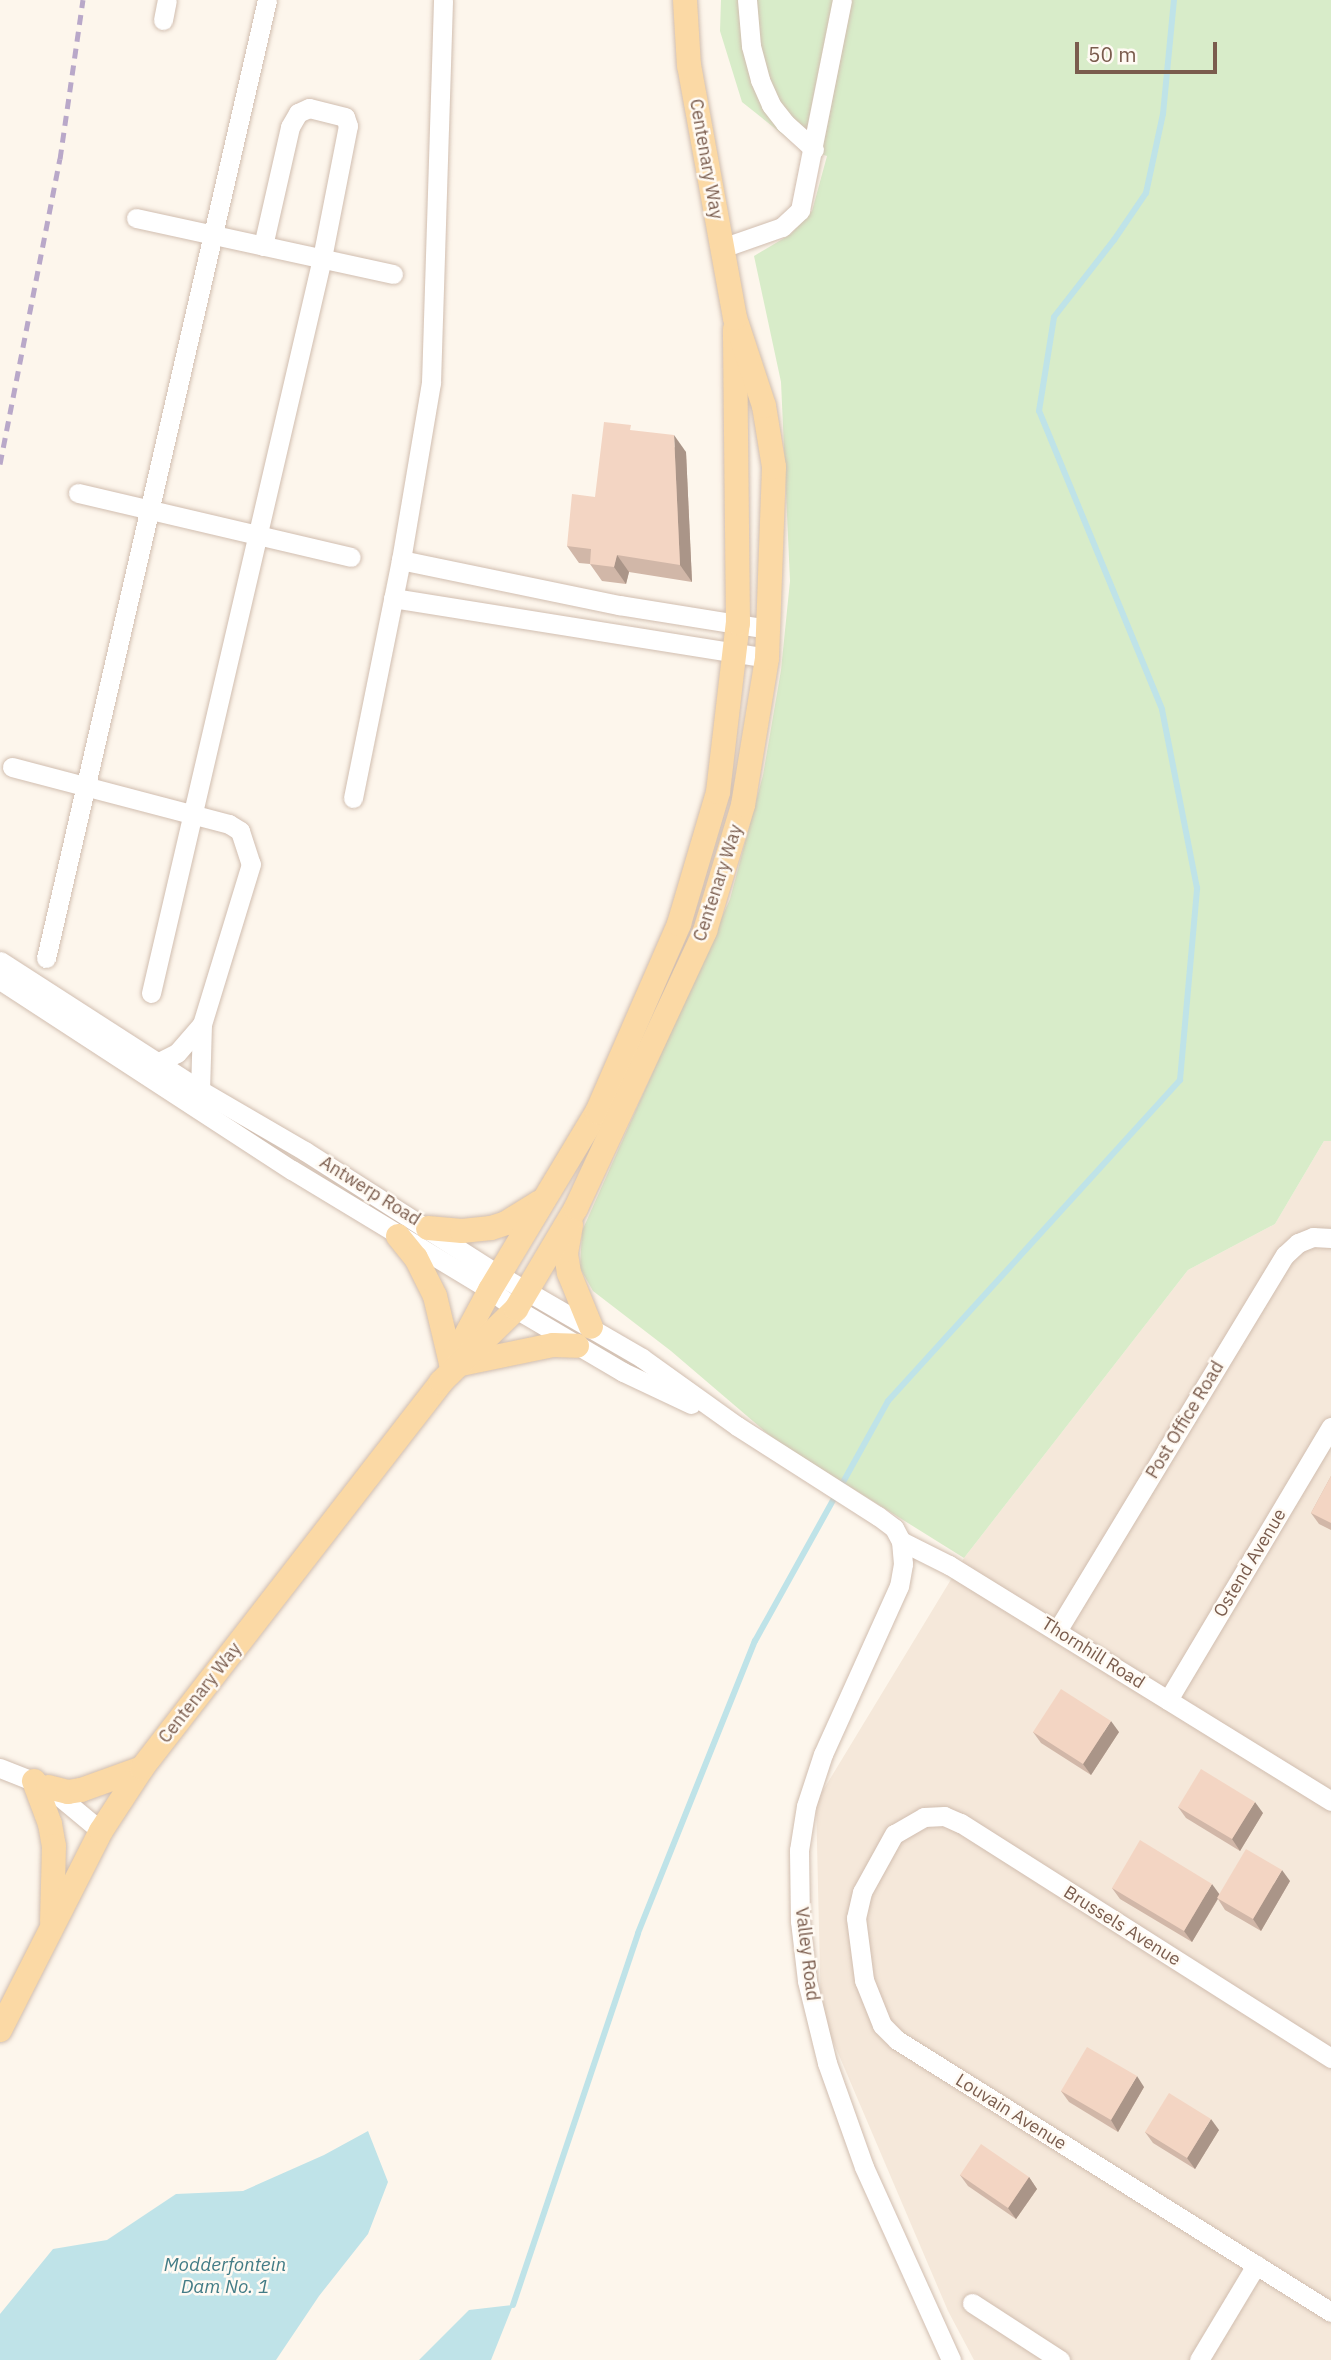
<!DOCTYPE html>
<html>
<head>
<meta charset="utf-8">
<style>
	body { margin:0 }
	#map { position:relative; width:1331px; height:2360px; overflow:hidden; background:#fdf6ec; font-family:"IBM Plex Sans",sans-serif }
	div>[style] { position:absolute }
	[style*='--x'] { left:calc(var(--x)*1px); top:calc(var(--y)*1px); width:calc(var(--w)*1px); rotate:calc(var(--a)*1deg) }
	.residential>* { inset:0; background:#f5e8da }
	.green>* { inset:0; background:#d8ecc9 }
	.water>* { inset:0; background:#bfe3e8 }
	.stream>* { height:6px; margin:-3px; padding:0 3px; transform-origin:3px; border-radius:3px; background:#bfe3e8 }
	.roads { filter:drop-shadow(0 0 2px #d1beb0) drop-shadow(0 0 2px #d1beb0) }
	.minor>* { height:19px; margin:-9.5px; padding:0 9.5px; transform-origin:9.5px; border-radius:9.5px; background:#fff }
	.major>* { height:24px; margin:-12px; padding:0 12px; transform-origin:12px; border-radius:12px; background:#fbd9a5 }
	.rail>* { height:5px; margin-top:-2.5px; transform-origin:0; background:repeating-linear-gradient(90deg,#b9a8c9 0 10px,transparent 0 17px) }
	.wall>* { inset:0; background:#d1b7a8 }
	.shaded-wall>* { inset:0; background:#aa9588 }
	.building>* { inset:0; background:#f3d5c3 }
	span { translate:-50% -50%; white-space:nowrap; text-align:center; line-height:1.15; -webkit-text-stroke:5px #fffaf3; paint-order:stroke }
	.street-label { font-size:18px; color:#7a5c4d }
	.water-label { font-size:19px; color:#437c86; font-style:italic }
	.scale { position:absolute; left:1075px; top:42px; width:142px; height:32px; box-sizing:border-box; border:4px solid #7a5c4d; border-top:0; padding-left:9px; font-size:21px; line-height:24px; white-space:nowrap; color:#7a5c4d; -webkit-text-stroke:5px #fffaf3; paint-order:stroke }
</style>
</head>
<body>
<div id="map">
	<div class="residential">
		<i style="clip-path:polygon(1324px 1141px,1331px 1141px,1331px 2360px,974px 2360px,948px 2311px,821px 2013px,816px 1802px,964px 1558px,1188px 1270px,1275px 1224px)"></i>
	</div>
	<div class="green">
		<i style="clip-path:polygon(721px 0,1331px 0,1331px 1141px,1324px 1141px,1275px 1224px,1188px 1270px,964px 1558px,775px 1440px,671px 1351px,593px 1291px,580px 1268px,582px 1231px,730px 899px,763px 775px,781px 670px,790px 581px,781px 382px,754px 256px,791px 234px,812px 211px,827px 156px,797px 146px,742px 102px,720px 31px)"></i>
	</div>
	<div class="water">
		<i style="clip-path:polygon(368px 2131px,388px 2182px,368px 2234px,319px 2296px,276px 2360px,0 2360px,0 2314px,53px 2249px,107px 2240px,176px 2194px,243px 2191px,324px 2155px)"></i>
		<i style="clip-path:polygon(513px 2305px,491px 2360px,419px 2360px,469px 2310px)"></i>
	</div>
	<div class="stream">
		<i style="--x:513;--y:2305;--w:392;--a:-71.4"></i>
		<i style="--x:638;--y:1933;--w:315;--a:-68.2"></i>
		<i style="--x:755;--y:1641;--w:274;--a:-61"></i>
		<i style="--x:888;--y:1401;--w:434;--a:-47.7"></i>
		<i style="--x:1180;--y:1080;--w:193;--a:-84.9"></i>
		<i style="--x:1197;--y:888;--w:182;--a:-101.1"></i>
		<i style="--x:1162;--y:709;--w:322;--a:-112.4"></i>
		<i style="--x:1039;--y:411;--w:95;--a:-80.9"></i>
		<i style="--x:1054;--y:317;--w:98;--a:-52.1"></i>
		<i style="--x:1114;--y:240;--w:57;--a:-55.8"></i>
		<i style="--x:1146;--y:193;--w:81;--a:-77.9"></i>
		<i style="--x:1163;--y:114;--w:115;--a:-84.5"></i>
	</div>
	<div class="roads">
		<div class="minor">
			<i style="--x:747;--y:0;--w:46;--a:85"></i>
			<i style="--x:751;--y:46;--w:35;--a:75"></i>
			<i style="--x:760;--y:80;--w:27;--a:66"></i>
			<i style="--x:771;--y:105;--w:23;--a:52"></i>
			<i style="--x:785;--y:123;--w:39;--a:42"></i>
			<i style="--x:163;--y:20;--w:20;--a:-79"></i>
			<i style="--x:136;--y:218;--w:263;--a:12.3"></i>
			<i style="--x:722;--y:248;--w:64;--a:-19.3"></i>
			<i style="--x:782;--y:227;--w:25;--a:-43"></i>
			<i style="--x:800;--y:210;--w:214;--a:-78.7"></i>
			<i style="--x:78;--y:493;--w:280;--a:13.2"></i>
			<i style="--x:401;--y:560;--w:223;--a:11.7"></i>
			<i style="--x:619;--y:605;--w:152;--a:9.1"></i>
			<i style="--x:393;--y:598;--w:379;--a:9.1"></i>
			<i style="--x:12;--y:767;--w:224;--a:14.7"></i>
			<i style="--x:229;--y:824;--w:13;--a:32"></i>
			<i style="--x:240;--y:831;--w:35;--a:72"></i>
			<i style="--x:251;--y:864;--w:167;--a:107"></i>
			<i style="--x:202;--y:1024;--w:66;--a:91.7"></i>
			<i style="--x:353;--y:798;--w:243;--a:-78.6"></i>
			<i style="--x:401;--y:560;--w:180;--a:-80.4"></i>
			<i style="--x:431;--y:383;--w:383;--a:-88.2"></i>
			<i style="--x:46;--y:958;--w:983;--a:-77.01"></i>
			<i style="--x:0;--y:961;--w:238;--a:32.8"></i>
			<i style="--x:200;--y:1090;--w:121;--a:30.2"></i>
			<i style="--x:305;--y:1151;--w:230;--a:32.6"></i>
			<i style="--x:499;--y:1275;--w:165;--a:30.1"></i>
			<i style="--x:642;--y:1358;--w:117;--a:35.6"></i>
			<i style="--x:737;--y:1426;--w:167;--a:32.6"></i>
			<i style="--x:878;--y:1516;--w:20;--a:37"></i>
			<i style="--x:894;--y:1528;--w:15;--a:62"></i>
			<i style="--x:901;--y:1541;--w:54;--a:26.6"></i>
			<i style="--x:949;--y:1565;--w:449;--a:31.7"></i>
			<i style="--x:0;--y:980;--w:348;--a:33.1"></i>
			<i style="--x:292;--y:1170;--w:232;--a:31.2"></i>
			<i style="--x:490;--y:1290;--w:32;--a:36"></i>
			<i style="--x:516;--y:1309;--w:124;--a:30.5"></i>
			<i style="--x:623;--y:1372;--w:75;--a:25.2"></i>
			<i style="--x:151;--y:993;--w:755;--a:-76.9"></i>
			<i style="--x:322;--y:258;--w:135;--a:-78.9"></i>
			<i style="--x:348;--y:126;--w:9;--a:-108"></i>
			<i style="--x:345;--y:117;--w:37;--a:-166"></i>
			<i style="--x:309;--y:108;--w:12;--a:156"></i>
			<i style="--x:298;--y:113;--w:16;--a:120"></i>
			<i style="--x:290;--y:127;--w:122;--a:102.8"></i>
			<i style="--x:159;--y:1062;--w:20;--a:-27"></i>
			<i style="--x:177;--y:1053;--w:38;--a:-49"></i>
			<i style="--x:901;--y:1541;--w:23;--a:85"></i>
			<i style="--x:903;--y:1564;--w:22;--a:100"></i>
			<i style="--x:899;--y:1586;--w:184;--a:114.3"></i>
			<i style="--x:823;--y:1754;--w:55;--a:108.1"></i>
			<i style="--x:806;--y:1806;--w:45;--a:99"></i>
			<i style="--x:799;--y:1850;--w:71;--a:89.2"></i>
			<i style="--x:800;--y:1921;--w:60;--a:83.3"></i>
			<i style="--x:807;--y:1981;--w:84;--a:76.3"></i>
			<i style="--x:827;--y:2063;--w:110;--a:70.4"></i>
			<i style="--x:864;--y:2167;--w:212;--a:65.7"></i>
			<i style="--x:1057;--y:1631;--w:440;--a:-58.8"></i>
			<i style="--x:1285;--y:1255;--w:18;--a:-43"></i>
			<i style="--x:1298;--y:1243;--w:16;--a:-22"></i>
			<i style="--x:1313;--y:1237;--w:18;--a:3"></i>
			<i style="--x:1168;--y:1700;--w:318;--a:-59.2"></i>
			<i style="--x:0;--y:1768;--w:52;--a:21.6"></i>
			<i style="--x:48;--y:1787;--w:69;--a:39.7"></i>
			<i style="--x:1331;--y:2058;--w:439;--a:-147.6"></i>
			<i style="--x:960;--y:1823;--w:17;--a:-156"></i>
			<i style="--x:944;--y:1816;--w:20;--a:177"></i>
			<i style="--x:924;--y:1817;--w:34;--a:150"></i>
			<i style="--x:894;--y:1834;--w:66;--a:118.9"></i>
			<i style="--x:862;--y:1892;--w:27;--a:103"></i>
			<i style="--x:856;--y:1918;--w:63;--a:82.6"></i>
			<i style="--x:864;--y:1980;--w:48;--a:68.2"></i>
			<i style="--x:882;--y:2025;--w:21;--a:45"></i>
			<i style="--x:897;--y:2040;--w:512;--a:32.08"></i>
			<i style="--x:972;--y:2303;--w:105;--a:32.9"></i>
			<i style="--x:1199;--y:2360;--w:111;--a:-59"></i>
		</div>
		<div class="major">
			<i style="--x:571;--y:1225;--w:29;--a:100"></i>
			<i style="--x:566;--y:1254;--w:19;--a:81"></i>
			<i style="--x:569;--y:1273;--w:58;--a:67.8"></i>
			<i style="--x:428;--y:1228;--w:34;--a:5"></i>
			<i style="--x:462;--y:1231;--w:29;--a:-6"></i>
			<i style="--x:491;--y:1228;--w:16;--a:-18"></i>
			<i style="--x:506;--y:1223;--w:39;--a:-32"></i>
			<i style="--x:398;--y:1236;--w:28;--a:51"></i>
			<i style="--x:416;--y:1258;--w:42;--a:63.4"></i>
			<i style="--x:435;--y:1296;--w:69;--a:76.6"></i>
			<i style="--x:451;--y:1363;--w:83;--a:-61.9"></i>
			<i style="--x:490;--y:1290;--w:208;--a:-59"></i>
			<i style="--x:597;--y:1112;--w:205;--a:-66.4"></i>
			<i style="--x:679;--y:924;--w:138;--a:-73.5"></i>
			<i style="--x:718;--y:792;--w:170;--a:-83.3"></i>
			<i style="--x:738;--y:623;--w:294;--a:-90.6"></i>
			<i style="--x:461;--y:1364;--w:94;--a:-11.7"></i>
			<i style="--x:553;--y:1345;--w:24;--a:2"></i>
			<i style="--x:34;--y:1781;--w:46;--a:69.6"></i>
			<i style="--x:50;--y:1824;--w:22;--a:80"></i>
			<i style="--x:54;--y:1846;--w:75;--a:91.5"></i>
			<i style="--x:48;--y:1787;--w:21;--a:14"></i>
			<i style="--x:68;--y:1792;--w:13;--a:-9"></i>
			<i style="--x:81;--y:1790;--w:65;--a:-19.8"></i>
			<i style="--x:0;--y:2030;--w:223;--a:-63.1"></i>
			<i style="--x:101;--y:1831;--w:75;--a:-56.9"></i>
			<i style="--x:142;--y:1768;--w:488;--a:-52.2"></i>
			<i style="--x:441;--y:1382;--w:105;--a:-44.2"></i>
			<i style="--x:516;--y:1309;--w:117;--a:-59.3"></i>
			<i style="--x:576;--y:1208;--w:306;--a:-65"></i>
			<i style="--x:705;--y:931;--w:132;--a:-73.2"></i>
			<i style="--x:743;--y:805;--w:149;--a:-80.7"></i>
			<i style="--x:767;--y:658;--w:191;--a:-87.9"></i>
			<i style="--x:774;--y:467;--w:62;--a:-99.3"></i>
			<i style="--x:764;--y:406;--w:93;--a:-108.2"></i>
			<i style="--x:735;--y:318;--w:256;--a:-100.3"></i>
			<i style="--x:689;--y:66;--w:66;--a:-93.5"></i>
		</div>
	</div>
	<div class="rail">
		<i style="--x:0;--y:464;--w:311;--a:-78.9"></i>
		<i style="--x:60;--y:159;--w:161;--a:-81.8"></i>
	</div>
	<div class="wall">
		<i style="clip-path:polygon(635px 431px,686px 452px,692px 582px,629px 572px,626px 584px,602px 581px,590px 564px,579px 563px,567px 546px)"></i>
		<i style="clip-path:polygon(1331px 1476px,1331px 1530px,1319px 1524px,1311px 1513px)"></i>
		<i style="clip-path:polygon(1033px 1732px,1119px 1732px,1091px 1775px,1041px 1743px)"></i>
		<i style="clip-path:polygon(1178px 1807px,1263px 1813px,1240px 1851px,1186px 1818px)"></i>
		<i style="clip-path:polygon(1290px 1881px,1261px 1931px,1225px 1910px,1218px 1899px,1192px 1942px,1120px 1899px,1112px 1888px,1220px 1894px)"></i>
		<i style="clip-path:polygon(1144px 2087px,1118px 2132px,1069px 2102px,1061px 2091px)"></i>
		<i style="clip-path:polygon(1219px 2130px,1195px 2169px,1153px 2143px,1145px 2132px)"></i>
		<i style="clip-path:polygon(960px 2175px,1029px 2177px,1037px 2189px,1016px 2219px,968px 2186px)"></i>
	</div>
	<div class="shaded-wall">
		<i style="clip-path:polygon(674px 435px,686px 452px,692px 582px,680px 565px)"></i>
		<i style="clip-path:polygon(617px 555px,629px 572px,626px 584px,614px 567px)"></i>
		<i style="clip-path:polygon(1111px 1721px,1119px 1732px,1091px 1775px,1083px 1764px)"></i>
		<i style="clip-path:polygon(1255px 1802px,1263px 1813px,1240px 1851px,1232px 1839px)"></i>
		<i style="clip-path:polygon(1282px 1870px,1290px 1881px,1261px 1931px,1253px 1919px)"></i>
		<i style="clip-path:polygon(1212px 1884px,1220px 1895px,1192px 1942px,1184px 1931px)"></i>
		<i style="clip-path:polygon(1137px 2076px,1144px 2087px,1118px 2132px,1111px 2120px)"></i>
		<i style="clip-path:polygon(1211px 2119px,1219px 2130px,1195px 2169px,1187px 2158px)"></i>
		<i style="clip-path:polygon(1029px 2177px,1037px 2189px,1016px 2219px,1008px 2208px)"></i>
	</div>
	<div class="building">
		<i style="clip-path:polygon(604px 422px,631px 425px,630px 430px,674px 435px,680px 565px,617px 555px,614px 567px,590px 564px,591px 549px,567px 546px,572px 494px,595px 497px)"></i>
		<i style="clip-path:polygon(1331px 1476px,1331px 1523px,1311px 1513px)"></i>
		<i style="clip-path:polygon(1061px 1689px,1111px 1721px,1083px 1764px,1033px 1732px)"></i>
		<i style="clip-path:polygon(1201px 1769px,1255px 1802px,1232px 1839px,1178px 1807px)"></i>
		<i style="clip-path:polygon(1140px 1840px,1212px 1884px,1184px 1931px,1112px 1888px)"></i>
		<i style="clip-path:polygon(1246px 1849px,1282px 1870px,1253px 1919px,1217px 1898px)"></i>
		<i style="clip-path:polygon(1087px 2047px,1137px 2076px,1111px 2120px,1061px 2091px)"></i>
		<i style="clip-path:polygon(1169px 2093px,1211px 2119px,1187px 2158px,1145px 2132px)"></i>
		<i style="clip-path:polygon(981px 2144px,1029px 2177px,1008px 2208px,960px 2175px)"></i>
	</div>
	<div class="street-label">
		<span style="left:706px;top:159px;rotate:80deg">Centenary Way</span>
		<span style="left:718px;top:883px;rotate:-72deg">Centenary Way</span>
		<span style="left:370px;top:1191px;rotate:32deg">Antwerp Road</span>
		<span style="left:1185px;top:1420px;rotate:-59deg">Post Office Road</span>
		<span style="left:1250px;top:1563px;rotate:-59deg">Ostend Avenue</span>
		<span style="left:1093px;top:1653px;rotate:32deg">Thornhill Road</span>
		<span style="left:200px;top:1693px;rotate:-52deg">Centenary Way</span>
		<span style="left:1122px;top:1926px;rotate:32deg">Brussels Avenue</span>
		<span style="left:807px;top:1954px;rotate:83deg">Valley Road</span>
		<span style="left:1011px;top:2112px;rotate:32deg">Louvain Avenue</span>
	</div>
	<div class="water-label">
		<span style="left:225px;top:2276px">Modderfontein<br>Dam No. 1</span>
	</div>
	<div class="scale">50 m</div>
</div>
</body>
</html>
